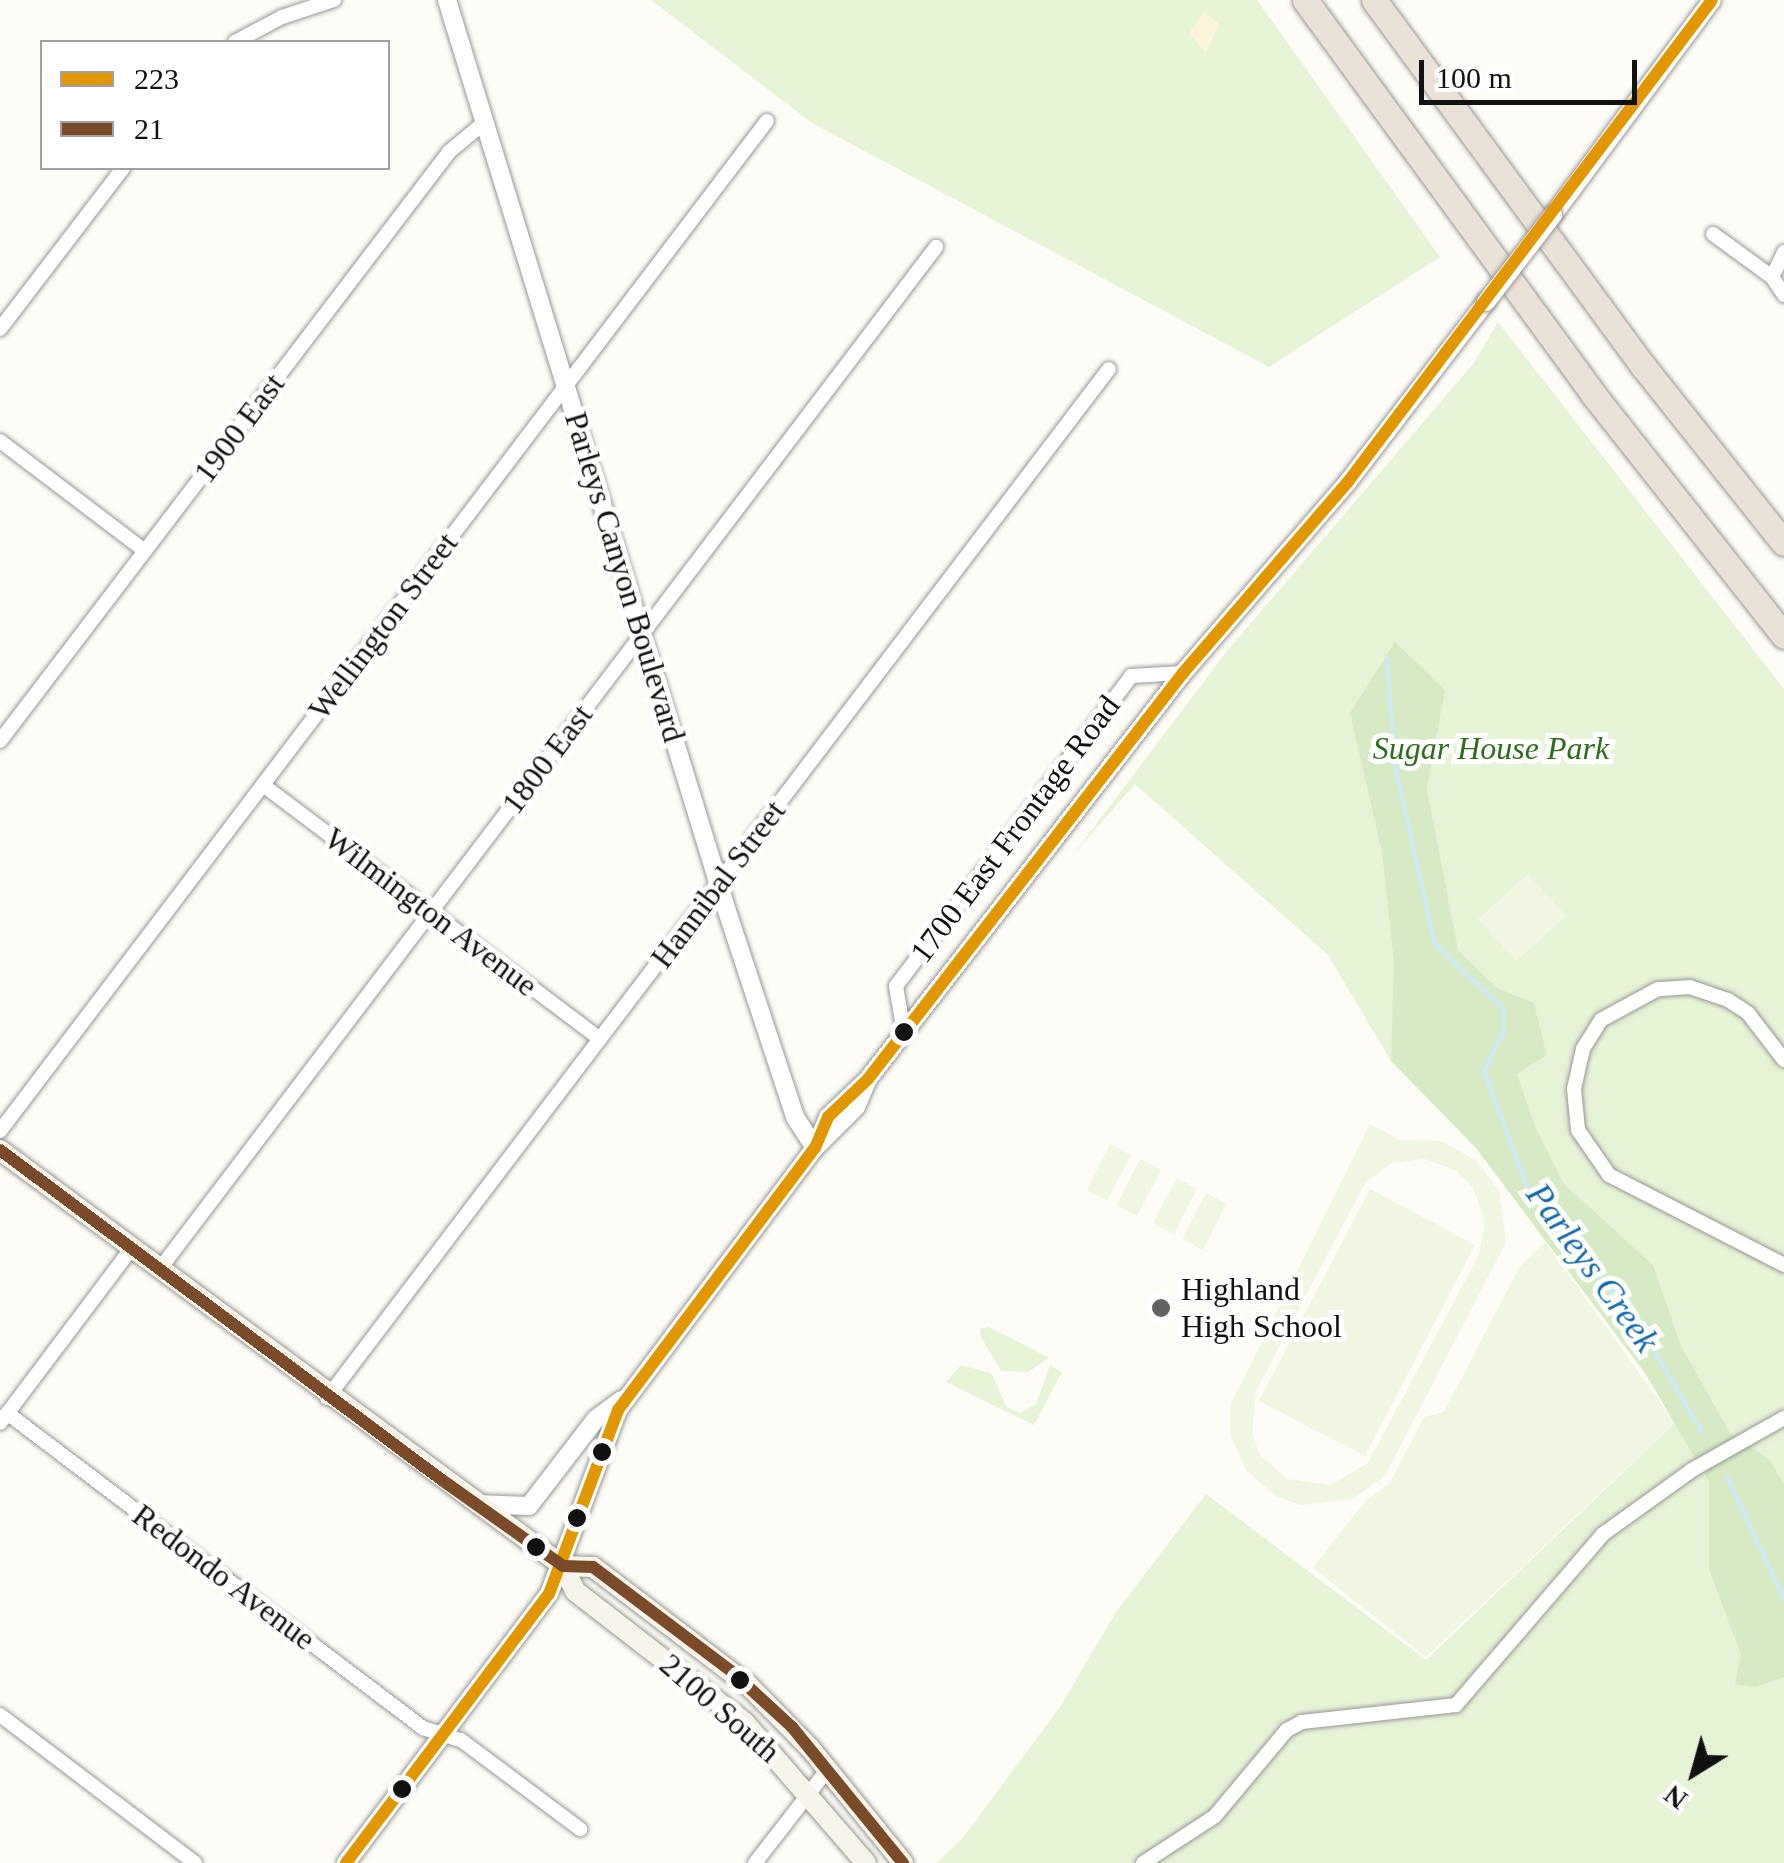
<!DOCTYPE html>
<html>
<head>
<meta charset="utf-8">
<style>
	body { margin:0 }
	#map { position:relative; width:1784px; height:1863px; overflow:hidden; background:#fdfcf7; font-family:Georgia,serif }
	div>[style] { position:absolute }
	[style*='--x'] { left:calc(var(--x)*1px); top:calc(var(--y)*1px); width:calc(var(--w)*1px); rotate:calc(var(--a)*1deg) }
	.green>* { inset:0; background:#e7f3d7 }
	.forest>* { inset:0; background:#d8eac5 }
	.sand>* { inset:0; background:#fcf4d9 }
	.pitch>* { inset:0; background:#f0f6e1 }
	.stream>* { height:4px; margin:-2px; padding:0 2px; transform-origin:2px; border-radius:2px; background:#cde8f7 }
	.roads { filter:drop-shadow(0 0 2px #979795) drop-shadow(0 0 2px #979795) }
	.minor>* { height:14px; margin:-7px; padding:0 7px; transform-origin:7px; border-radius:7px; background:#fffffe }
	.tertiary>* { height:18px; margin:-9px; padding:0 9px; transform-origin:9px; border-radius:9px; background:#fffffe }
	.secondary>* { height:20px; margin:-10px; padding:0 10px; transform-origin:10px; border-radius:10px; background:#f6f4eb }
	.motorway>* { height:25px; margin:-12.5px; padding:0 12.5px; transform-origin:12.5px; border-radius:12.5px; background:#eae1d8 }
	.bridges { filter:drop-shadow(0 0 2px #979795) drop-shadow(0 0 2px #979795) }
	.tertiary-bridge>* { height:18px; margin:-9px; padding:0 9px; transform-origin:9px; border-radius:9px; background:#fffffe }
	.bus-1>* { height:12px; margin:-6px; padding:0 6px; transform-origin:6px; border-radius:6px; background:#e09702 }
	.bus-2>* { height:12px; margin:-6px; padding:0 6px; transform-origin:6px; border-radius:6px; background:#7a4b2a }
	.dots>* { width:28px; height:28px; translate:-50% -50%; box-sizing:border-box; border:5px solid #fff; border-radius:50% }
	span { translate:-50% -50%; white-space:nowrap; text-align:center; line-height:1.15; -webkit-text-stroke:10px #fff; paint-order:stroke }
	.street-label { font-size:32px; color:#111 }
	.park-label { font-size:32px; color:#2f6b1f; font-style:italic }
	.poi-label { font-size:32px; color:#111 }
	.left { translate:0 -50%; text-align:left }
	.water-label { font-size:35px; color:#1768a6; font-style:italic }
	.legend { position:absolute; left:40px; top:40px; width:350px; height:130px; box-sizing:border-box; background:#fff; border:2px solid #a0a0a0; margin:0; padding:12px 18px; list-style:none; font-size:30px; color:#111 }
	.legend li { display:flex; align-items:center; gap:20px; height:50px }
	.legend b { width:50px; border:2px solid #a0a0a0 }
	.north { position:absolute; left:1644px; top:1723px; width:100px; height:100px; -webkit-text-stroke:8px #fff; paint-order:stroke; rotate:217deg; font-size:28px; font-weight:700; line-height:40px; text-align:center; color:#111 }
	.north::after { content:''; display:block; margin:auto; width:35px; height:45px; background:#111; clip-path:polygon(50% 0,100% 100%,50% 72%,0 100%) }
	.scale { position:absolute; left:1419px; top:60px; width:218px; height:45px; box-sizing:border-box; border:5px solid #111; border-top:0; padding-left:12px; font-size:30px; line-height:35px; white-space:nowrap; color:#111; -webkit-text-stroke:8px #fff; paint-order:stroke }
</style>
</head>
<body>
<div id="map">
	<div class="green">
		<i style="clip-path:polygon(651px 0,1257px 0,1440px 257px,1269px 367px,812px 123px)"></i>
		<i style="clip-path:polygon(1498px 322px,1784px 689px,1784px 1863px,936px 1863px,962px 1839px,1060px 1707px,1116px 1612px,1206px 1494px,1426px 1660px,1675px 1423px,1645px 1373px,1476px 1148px,1391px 1061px,1328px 955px,1135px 784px,1073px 855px,1227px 651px,1474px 363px)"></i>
		<i style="clip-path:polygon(988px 1327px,1017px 1341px,1049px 1358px,1028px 1372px,1001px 1371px,981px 1337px,980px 1329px)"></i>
		<i style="clip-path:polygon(961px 1365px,991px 1373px,1007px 1407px,1020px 1413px,1036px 1404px,1050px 1365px,1062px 1372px,1034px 1425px,946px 1382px)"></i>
	</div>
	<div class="forest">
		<i style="clip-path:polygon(1395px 642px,1445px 690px,1427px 789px,1458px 950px,1497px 988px,1534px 1003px,1547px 1055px,1517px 1074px,1535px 1126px,1564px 1184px,1653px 1265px,1681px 1346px,1730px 1433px,1770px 1460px,1784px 1484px,1784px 1677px,1755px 1687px,1735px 1684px,1741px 1654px,1709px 1569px,1709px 1482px,1645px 1373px,1476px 1148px,1391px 1061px,1394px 963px,1382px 852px,1350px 713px)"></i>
	</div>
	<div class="sand">
		<i style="clip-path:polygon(1205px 12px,1219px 24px,1206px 53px,1189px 33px)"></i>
	</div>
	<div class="pitch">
		<i style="clip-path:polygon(1528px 874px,1566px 916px,1516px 961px,1478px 919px)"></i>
		<i style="clip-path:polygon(evenodd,1370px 1124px,1400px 1140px,1441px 1141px,1476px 1160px,1499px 1191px,1506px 1242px,1385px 1476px,1353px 1499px,1301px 1505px,1276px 1496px,1246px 1470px,1230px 1433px,1230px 1406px,1370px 1124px,1425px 1159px,1457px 1171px,1473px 1188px,1485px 1221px,1479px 1255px,1368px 1463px,1330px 1485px,1287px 1479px,1261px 1456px,1252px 1435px,1256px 1391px,1365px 1183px,1392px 1163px,1425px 1159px)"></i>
		<i style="clip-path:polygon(1110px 1144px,1131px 1155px,1107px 1201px,1087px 1190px)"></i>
		<i style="clip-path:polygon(1140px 1159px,1161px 1170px,1137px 1216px,1117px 1205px)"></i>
		<i style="clip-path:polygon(1177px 1178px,1197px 1189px,1174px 1234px,1153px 1223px)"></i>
		<i style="clip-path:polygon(1370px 1189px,1475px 1245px,1365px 1456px,1259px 1401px)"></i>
		<i style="clip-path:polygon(1206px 1193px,1226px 1204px,1203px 1250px,1182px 1239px)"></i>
		<i style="clip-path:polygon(1545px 1242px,1675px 1423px,1426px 1657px,1313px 1568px,1366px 1500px,1390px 1483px,1424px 1417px,1444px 1412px,1520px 1266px)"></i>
	</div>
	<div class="stream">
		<i style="--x:1387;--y:659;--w:111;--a:85.4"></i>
		<i style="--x:1396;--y:770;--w:178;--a:77.4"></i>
		<i style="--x:1435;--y:944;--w:95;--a:43.3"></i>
		<i style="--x:1504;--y:1009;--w:24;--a:92"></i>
		<i style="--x:1503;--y:1033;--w:42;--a:116.6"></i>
		<i style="--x:1484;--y:1071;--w:134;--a:69.5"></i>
		<i style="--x:1531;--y:1197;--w:154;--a:49"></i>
		<i style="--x:1632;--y:1313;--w:138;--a:59.5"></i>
		<i style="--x:1727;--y:1476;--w:136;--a:65.1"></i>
	</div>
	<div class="roads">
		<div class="minor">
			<i style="--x:235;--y:42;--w:53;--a:-28"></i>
			<i style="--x:282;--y:17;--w:55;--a:-18.1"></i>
			<i style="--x:1713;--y:234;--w:73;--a:36.1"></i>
			<i style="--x:1772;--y:277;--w:22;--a:56"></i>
			<i style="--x:1772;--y:277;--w:28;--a:-64"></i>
			<i style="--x:0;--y:329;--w:203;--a:-52.6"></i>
			<i style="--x:0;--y:441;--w:182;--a:37.2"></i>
			<i style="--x:0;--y:741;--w:741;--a:-52.68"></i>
			<i style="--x:449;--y:152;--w:47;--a:-39.8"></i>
			<i style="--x:263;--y:785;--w:422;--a:37"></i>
			<i style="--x:904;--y:1033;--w:48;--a:-99.7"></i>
			<i style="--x:896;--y:986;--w:389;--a:-52.8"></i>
			<i style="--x:1131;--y:676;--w:52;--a:-3.3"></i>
			<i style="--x:1784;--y:1060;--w:59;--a:-127.5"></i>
			<i style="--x:1748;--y:1013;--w:24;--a:-147"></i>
			<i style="--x:1728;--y:1000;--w:40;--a:-161.1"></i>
			<i style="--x:1690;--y:987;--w:32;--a:176"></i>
			<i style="--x:1658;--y:989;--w:65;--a:151.5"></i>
			<i style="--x:1601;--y:1020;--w:34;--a:122"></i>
			<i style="--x:1583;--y:1049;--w:41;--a:102.7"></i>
			<i style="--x:1574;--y:1089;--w:41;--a:84.4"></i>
			<i style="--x:1578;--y:1130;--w:55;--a:55.4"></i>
			<i style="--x:1609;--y:1175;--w:197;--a:27.2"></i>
			<i style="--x:0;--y:1131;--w:1268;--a:-52.79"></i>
			<i style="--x:159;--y:1270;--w:1285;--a:-52.78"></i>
			<i style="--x:327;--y:1398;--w:1292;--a:-52.77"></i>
			<i style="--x:7;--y:1413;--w:522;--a:37.13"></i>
			<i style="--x:423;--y:1728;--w:40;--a:18"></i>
			<i style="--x:461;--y:1740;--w:149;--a:36.8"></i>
			<i style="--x:0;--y:1423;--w:218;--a:-53"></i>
			<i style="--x:0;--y:1715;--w:245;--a:37.2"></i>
			<i style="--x:755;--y:1863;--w:119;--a:-52.2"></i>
			<i style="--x:1143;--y:1863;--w:86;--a:-33.1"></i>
			<i style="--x:1215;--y:1816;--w:112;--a:-50.1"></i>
			<i style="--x:1287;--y:1730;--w:17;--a:-28"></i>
			<i style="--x:1302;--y:1722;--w:155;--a:-6.3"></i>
			<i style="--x:1456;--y:1705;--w:225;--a:-49.3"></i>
			<i style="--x:1603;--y:1534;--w:110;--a:-35.7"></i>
			<i style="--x:1692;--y:1470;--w:106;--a:-29.5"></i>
		</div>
		<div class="tertiary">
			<i style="--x:447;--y:0;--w:947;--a:72.92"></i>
			<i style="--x:725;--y:905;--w:223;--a:71.7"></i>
			<i style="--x:795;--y:1117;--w:37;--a:57"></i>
			<i style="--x:1553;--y:215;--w:267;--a:-53.5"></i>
			<i style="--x:819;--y:1144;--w:52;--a:-45"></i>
			<i style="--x:856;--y:1107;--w:30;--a:-67"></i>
			<i style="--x:477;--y:1504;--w:52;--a:2.2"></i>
			<i style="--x:529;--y:1506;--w:110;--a:-52.4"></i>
			<i style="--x:596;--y:1419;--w:31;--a:-37"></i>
			<i style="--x:346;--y:1863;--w:337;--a:-53"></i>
			<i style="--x:549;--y:1594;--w:197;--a:-69.4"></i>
			<i style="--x:618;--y:1410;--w:328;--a:-53.1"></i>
			<i style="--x:815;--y:1148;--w:34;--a:-67"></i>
			<i style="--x:828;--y:1117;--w:55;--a:-43.5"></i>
			<i style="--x:868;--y:1079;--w:514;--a:-52.19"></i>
			<i style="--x:1183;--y:673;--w:251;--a:-49.2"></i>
			<i style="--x:1347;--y:483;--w:228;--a:-52.5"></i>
		</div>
		<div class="secondary">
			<i style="--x:0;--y:1150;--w:700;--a:36.46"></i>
			<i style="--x:563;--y:1566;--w:28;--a:64"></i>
			<i style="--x:575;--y:1591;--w:215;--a:37.8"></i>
			<i style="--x:745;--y:1723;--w:185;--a:49.2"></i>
			<i style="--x:563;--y:1566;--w:30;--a:2"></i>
			<i style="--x:593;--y:1567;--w:196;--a:37.3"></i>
			<i style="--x:749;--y:1686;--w:87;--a:45.5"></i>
			<i style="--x:810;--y:1748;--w:148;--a:51"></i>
		</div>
		<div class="motorway">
			<i style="--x:1305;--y:0;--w:488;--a:53.8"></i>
			<i style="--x:1593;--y:394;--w:308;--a:51.7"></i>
			<i style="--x:1374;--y:0;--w:454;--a:53.7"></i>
			<i style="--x:1643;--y:366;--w:226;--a:51.5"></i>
		</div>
	</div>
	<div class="bridges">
		<div class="tertiary-bridge">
			<i style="--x:1486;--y:302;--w:110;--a:-52.4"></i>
		</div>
	</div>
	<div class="bus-1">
		<i style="--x:346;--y:1863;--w:337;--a:-53"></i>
		<i style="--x:549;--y:1594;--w:197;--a:-69.4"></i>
		<i style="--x:618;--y:1410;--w:328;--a:-53.1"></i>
		<i style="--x:815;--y:1148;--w:34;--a:-67"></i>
		<i style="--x:828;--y:1117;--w:55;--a:-43.5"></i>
		<i style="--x:868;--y:1079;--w:514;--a:-52.19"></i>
		<i style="--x:1183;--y:673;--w:251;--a:-49.2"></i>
		<i style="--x:1347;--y:483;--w:605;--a:-52.92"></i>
	</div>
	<div class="bus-2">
		<i style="--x:0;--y:1150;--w:552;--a:36.75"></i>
		<i style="--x:442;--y:1480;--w:148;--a:35.4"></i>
		<i style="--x:563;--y:1566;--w:30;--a:2"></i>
		<i style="--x:593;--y:1567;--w:173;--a:37"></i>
		<i style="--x:731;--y:1671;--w:83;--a:42.6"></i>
		<i style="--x:792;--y:1727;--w:176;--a:50.8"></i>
	</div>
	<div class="dots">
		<i style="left:904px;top:1032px;background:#111"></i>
		<i style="left:1161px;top:1308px;background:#646362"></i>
		<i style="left:602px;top:1452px;background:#111"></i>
		<i style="left:577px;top:1518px;background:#111"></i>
		<i style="left:536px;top:1547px;background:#111"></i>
		<i style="left:740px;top:1680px;background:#111"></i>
		<i style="left:402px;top:1789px;background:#111"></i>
	</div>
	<div class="street-label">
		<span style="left:239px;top:428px;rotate:-53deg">1900 East</span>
		<span style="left:625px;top:577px;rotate:73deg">Parleys Canyon Boulevard</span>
		<span style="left:383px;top:626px;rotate:-53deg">Wellington Street</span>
		<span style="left:547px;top:759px;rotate:-53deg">1800 East</span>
		<span style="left:1015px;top:829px;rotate:-53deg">1700 East Frontage Road</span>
		<span style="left:718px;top:884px;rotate:-53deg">Hannibal Street</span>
		<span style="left:431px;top:912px;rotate:37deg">Wilmington Avenue</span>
		<span style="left:224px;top:1577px;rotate:37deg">Redondo Avenue</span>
		<span style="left:720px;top:1708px;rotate:41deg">2100 South</span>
	</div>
	<div class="park-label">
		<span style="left:1491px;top:748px">Sugar House Park</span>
	</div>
	<div class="poi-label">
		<span class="left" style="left:1181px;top:1308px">Highland<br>High School</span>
	</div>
	<div class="water-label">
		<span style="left:1592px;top:1268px;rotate:54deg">Parleys Creek</span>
	</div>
	<ul class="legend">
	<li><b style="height:12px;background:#e09702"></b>223</li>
	<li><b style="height:12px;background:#7a4b2a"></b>21</li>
	</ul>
	<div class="north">N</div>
	<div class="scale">100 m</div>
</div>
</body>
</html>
